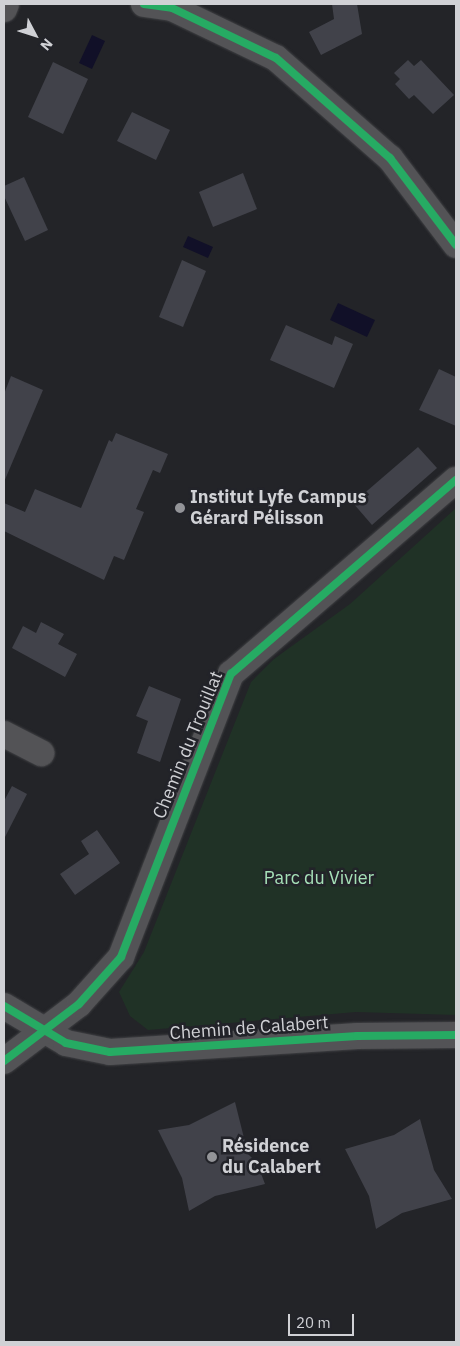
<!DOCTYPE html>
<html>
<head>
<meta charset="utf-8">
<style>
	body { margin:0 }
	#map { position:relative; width:460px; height:1346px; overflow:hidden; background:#232428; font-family:"IBM Plex Sans",sans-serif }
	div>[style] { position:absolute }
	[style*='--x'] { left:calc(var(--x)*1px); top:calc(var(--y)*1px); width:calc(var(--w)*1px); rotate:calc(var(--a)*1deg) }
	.green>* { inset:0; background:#203226 }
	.water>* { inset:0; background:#111028 }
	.building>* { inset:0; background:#41424a }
	.roads { filter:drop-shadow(0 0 1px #404144) drop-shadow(0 0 1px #404144) }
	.minor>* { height:26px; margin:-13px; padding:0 13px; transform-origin:13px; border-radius:13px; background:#535356 }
	.cycleway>* { height:8px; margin:-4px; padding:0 4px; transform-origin:4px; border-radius:4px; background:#26ab63 }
	.dots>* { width:14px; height:14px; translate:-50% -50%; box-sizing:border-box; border:2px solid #222329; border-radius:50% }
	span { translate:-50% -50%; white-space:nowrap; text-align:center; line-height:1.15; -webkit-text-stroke:5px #222329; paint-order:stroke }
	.poi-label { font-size:18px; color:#d0d1d5; font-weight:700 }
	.left { translate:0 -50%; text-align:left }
	.street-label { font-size:18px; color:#d0d1d5 }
	.park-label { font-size:18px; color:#a6e1b8 }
	.frame { position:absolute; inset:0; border:5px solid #d0d1d5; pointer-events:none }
	.north { position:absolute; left:10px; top:10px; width:50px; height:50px; -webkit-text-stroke:4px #222329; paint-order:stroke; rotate:130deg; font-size:14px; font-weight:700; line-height:20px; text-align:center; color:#d0d1d5 }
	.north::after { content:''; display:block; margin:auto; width:18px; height:22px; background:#d0d1d5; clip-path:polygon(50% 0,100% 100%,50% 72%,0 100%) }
	.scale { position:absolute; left:288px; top:1314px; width:66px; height:22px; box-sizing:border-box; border:2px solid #d0d1d5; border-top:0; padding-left:6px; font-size:15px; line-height:18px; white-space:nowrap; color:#d0d1d5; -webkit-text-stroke:4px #222329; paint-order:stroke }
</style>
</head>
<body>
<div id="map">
	<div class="green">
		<i style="clip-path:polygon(456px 508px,456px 1015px,356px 1012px,148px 1030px,130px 1016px,119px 992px,144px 952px,251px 682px,274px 659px,350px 604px)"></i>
	</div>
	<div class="water">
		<i style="clip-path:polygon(92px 35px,105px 41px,92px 69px,79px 63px)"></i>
		<i style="clip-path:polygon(188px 236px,213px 247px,208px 258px,183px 247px)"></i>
		<i style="clip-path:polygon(338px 303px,375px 320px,367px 337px,330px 320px)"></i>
	</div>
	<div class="building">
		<i style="clip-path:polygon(332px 4px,357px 4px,362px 34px,321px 55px,309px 32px,334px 19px)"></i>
		<i style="clip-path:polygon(408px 60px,414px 66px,421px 60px,454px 95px,433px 114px,414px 95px,409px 99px,395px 84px,400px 79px,394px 73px)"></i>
		<i style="clip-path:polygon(53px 62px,88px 79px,63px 134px,28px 117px)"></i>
		<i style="clip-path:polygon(132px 112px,170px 130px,156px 160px,117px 141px)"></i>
		<i style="clip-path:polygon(243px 173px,257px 209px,213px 227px,199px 192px)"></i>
		<i style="clip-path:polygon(24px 177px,48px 230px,25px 241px,4px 196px,4px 186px)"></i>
		<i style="clip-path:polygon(182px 260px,206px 271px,183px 327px,159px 317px)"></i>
		<i style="clip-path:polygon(286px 325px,332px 345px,335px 336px,353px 344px,334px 388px,270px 360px)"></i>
		<i style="clip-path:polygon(439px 369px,456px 377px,456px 426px,419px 410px)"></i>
		<i style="clip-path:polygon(11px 376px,43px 390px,4px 482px,4px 394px)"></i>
		<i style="clip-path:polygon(116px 433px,168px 454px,160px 473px,153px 470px,136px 509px,144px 512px,124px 560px,114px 556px,104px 580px,4px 531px,4px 503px,25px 512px,35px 489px,81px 508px,109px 440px,112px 442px)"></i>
		<i style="clip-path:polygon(418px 447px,437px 468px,372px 525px,353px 503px)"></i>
		<i style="clip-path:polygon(41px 622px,64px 634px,58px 644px,77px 654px,65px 677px,12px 648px,23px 626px,36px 633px)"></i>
		<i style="clip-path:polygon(149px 686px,181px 699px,160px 762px,137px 753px,148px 721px,136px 716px)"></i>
		<i style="clip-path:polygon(12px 786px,27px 794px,4px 839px,4px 801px)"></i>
		<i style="clip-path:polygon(97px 830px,120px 863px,75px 895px,60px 874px,89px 854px,81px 841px)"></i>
		<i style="clip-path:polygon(235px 1102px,248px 1154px,257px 1163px,265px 1184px,215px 1196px,189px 1211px,182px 1178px,158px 1130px,189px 1125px)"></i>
		<i style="clip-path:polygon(420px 1119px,434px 1170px,452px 1199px,402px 1213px,376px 1229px,369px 1196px,345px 1149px,394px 1135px)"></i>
	</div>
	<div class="roads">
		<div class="minor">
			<i style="--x:144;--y:4;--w:28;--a:8"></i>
			<i style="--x:172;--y:8;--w:115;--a:25.7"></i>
			<i style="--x:276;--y:58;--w:152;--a:41.3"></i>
			<i style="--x:390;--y:158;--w:109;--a:52.8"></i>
			<i style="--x:4;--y:9;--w:5;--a:-68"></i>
			<i style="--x:4;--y:734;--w:42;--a:27.2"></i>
			<i style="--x:4;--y:1006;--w:72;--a:30.8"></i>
			<i style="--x:66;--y:1043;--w:45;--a:11.6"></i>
			<i style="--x:110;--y:1052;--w:248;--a:-3.7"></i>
			<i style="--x:357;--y:1036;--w:99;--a:-0.6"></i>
			<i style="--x:4;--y:1061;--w:94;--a:-37.2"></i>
			<i style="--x:79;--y:1004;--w:63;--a:-48.2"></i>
			<i style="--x:121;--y:957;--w:304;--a:-68.8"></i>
			<i style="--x:231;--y:674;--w:297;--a:-40.8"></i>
		</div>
	</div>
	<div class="cycleway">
		<i style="--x:144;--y:4;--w:28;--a:8"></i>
		<i style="--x:172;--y:8;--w:115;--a:25.7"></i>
		<i style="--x:276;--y:58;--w:152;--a:41.3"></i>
		<i style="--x:390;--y:158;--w:109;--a:52.8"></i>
		<i style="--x:4;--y:1006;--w:72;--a:30.8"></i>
		<i style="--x:66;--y:1043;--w:45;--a:11.6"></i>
		<i style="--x:110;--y:1052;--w:248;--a:-3.7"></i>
		<i style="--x:357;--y:1036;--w:99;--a:-0.6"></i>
		<i style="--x:4;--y:1061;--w:94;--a:-37.2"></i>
		<i style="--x:79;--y:1004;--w:63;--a:-48.2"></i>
		<i style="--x:121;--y:957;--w:304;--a:-68.8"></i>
		<i style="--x:231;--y:674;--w:297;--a:-40.8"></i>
	</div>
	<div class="dots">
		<i style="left:180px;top:508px;background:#939498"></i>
		<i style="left:212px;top:1157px;background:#939498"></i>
	</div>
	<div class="poi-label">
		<span class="left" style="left:190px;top:508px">Institut Lyfe Campus<br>Gérard Pélisson</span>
		<span class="left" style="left:222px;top:1157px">Résidence<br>du Calabert</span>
	</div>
	<div class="street-label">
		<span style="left:188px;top:745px;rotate:-68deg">Chemin du Trouillat</span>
		<span style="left:249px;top:1028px;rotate:-4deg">Chemin de Calabert</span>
	</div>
	<div class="park-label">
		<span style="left:319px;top:878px">Parc du Vivier</span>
	</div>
	<div class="frame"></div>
	<div class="north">N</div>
	<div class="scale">20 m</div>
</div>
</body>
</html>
